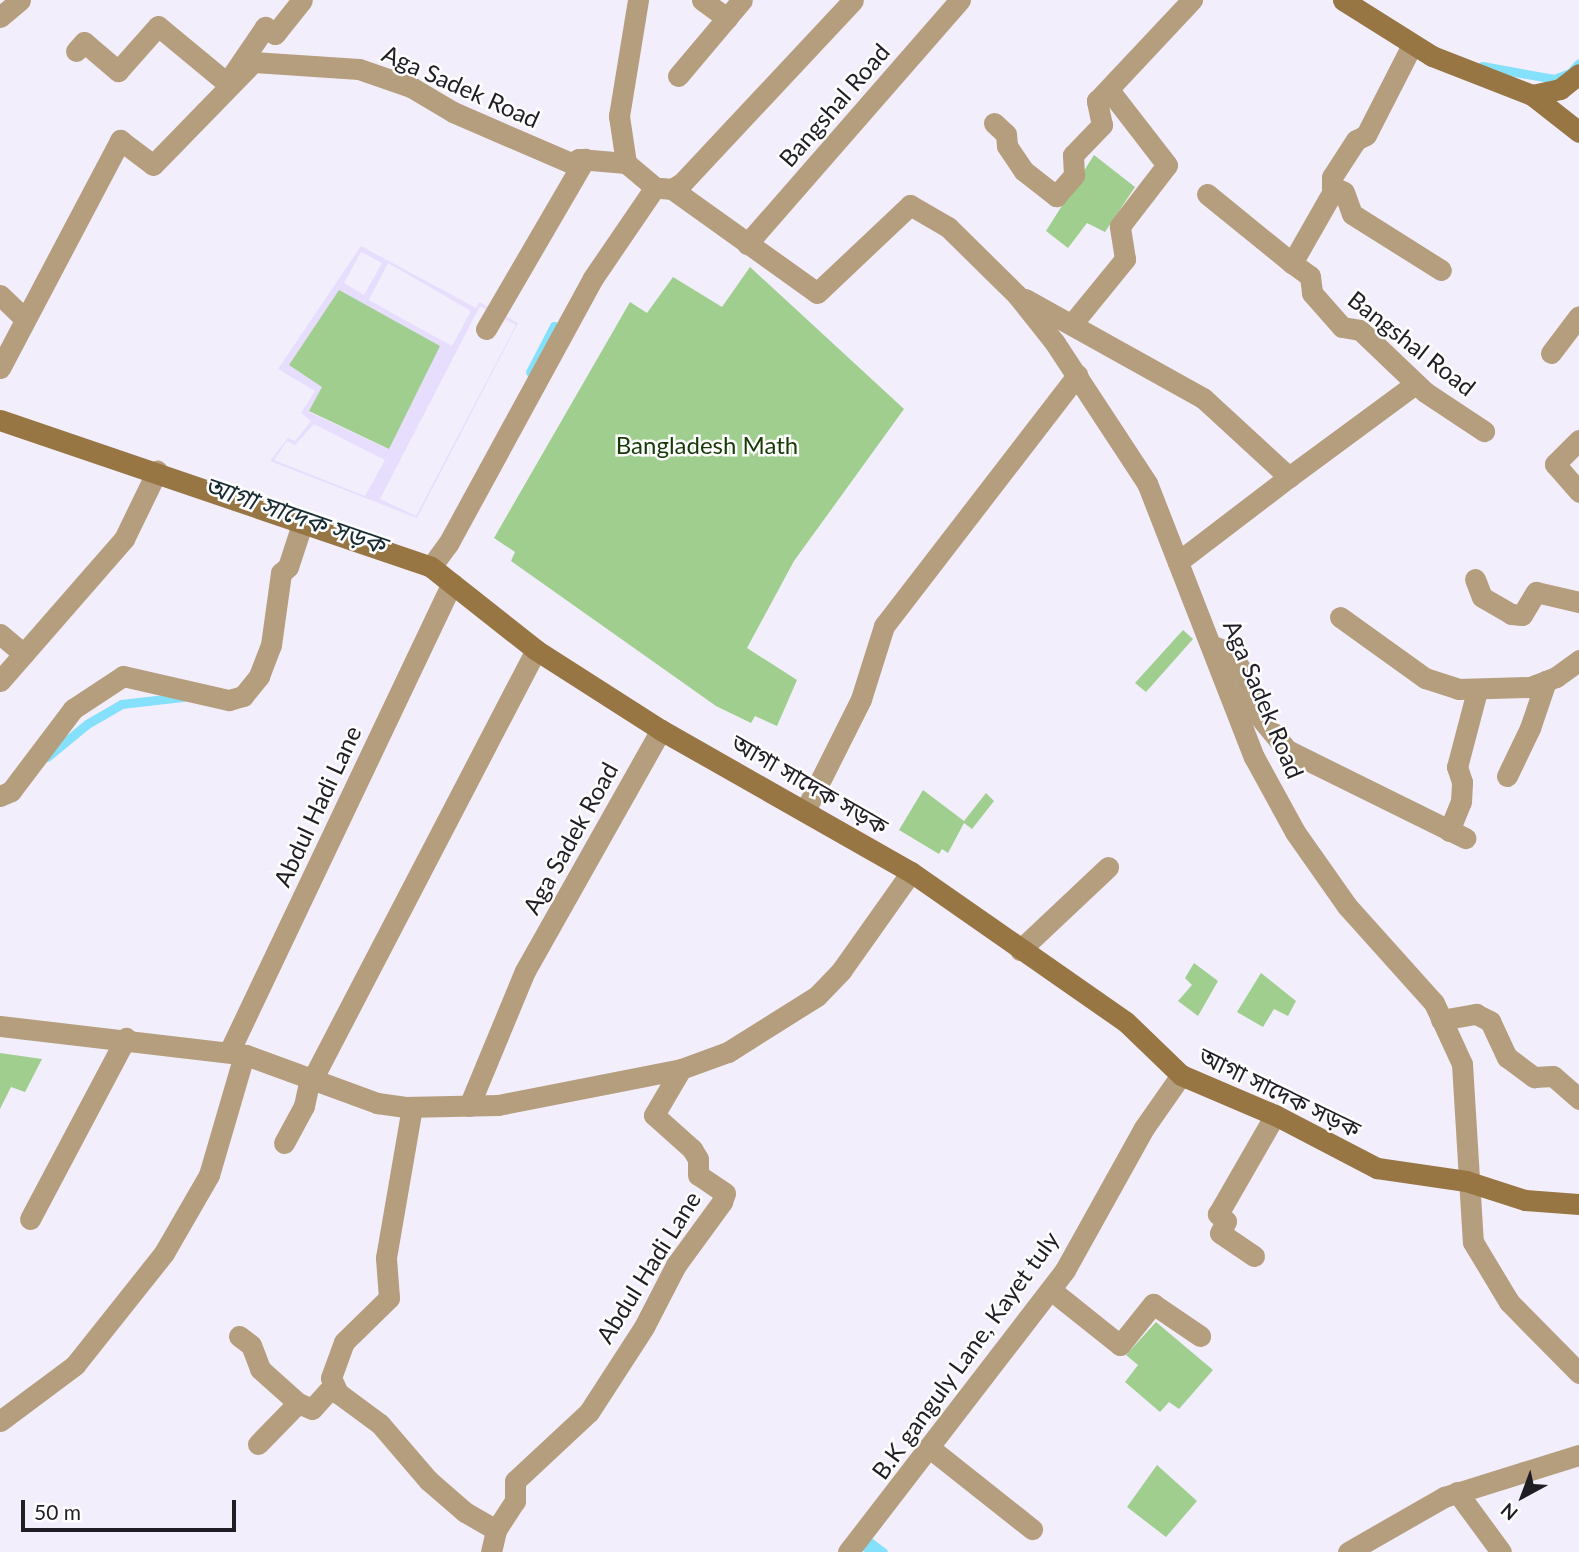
<!DOCTYPE html>
<html>
<head>
<meta charset="utf-8">
<style>
	body { margin:0 }
	#map { position:relative; width:1579px; height:1552px; overflow:hidden; background:#f2eefc; font-family:Lato,"Noto Sans Bengali",sans-serif }
	div>[style] { position:absolute }
	[style*='--x'] { left:calc(var(--x)*1px); top:calc(var(--y)*1px); width:calc(var(--w)*1px); rotate:calc(var(--a)*1deg) }
	.built>* { inset:0; background:#e7defd }
	.green>* { inset:0; background:#9fce8e }
	.stream>* { height:9px; margin:-4.5px; padding:0 4.5px; transform-origin:4.5px; border-radius:4.5px; background:#85e0fb }
	.street>* { height:21px; margin:-10.5px; padding:0 10.5px; transform-origin:10.5px; border-radius:10.5px; background:#b59e7d }
	.secondary>* { height:21px; margin:-10.5px; padding:0 10.5px; transform-origin:10.5px; border-radius:10.5px; background:#977643 }
	span { translate:-50% -50%; white-space:nowrap; text-align:center; line-height:1.15; -webkit-text-stroke:5px #fefefe; paint-order:stroke }
	.street-label { font-size:24px; color:#201d25 }
	.park-label { font-size:24px; color:#163a05 }
	.water-label { font-size:26px; color:#182d33; font-style:italic }
	.north { position:absolute; left:1488px; top:1461px; width:70px; height:70px; -webkit-text-stroke:5px #fefefe; paint-order:stroke; rotate:221deg; font-size:19px; font-weight:700; line-height:28px; text-align:center; color:#201d25 }
	.north::after { content:''; display:block; margin:auto; width:24px; height:32px; background:#201d25; clip-path:polygon(50% 0,100% 100%,50% 72%,0 100%) }
	.scale { position:absolute; left:21px; top:1500px; width:215px; height:32px; box-sizing:border-box; border:4px solid #201d25; border-top:0; padding-left:9px; font-size:21px; line-height:24px; white-space:nowrap; color:#201d25; -webkit-text-stroke:5px #fefefe; paint-order:stroke }
</style>
</head>
<body>
<div id="map">
	<div class="built">
		<i style="clip-path:polygon(evenodd,361px 246px,476px 308px,479px 302px,518px 323px,417px 518px,270px 461px,288px 438px,295px 441px,311px 421px,301px 413px,315px 391px,278px 369px,361px 246px,361px 252px,382px 263px,364px 295px,344px 283px,361px 252px,361px 246px,388px 263px,471px 311px,452px 346px,369px 300px,388px 263px,361px 246px,480px 306px,516px 325px,416px 516px,380px 499px,480px 306px,361px 246px,322px 388px,388px 449px,309px 412px,322px 388px,361px 246px,314px 424px,385px 460px,365px 496px,274px 460px,287px 441px,295px 445px,314px 424px)"></i>
	</div>
	<div class="green">
		<i style="clip-path:polygon(1094px 155px,1135px 187px,1105px 232px,1087px 223px,1068px 248px,1046px 231px)"></i>
		<i style="clip-path:polygon(750px 267px,904px 409px,794px 561px,747px 648px,797px 680px,777px 726px,755px 716px,751px 723px,716px 706px,511px 561px,515px 552px,494px 538px,630px 302px,647px 313px,673px 277px,722px 307px)"></i>
		<i style="clip-path:polygon(339px 290px,440px 346px,389px 449px,309px 411px,322px 387px,289px 365px)"></i>
		<i style="clip-path:polygon(1183px 630px,1193px 639px,1146px 692px,1135px 683px)"></i>
		<i style="clip-path:polygon(923px 790px,964px 821px,986px 793px,994px 801px,972px 829px,964px 823px,948px 853px,942px 849px,939px 854px,899px 830px)"></i>
		<i style="clip-path:polygon(1194px 963px,1218px 981px,1198px 1016px,1178px 1001px,1192px 985px,1185px 978px)"></i>
		<i style="clip-path:polygon(1261px 973px,1296px 1001px,1288px 1016px,1274px 1009px,1263px 1027px,1237px 1012px)"></i>
		<i style="clip-path:polygon(0 1053px,42px 1059px,25px 1092px,11px 1087px,0 1109px)"></i>
		<i style="clip-path:polygon(1156px 1322px,1213px 1370px,1179px 1409px,1169px 1402px,1160px 1412px,1125px 1382px,1138px 1365px,1126px 1355px)"></i>
		<i style="clip-path:polygon(1157px 1465px,1197px 1501px,1166px 1537px,1127px 1507px)"></i>
	</div>
	<div class="stream">
		<i style="--x:1482;--y:66;--w:73;--a:10.2"></i>
		<i style="--x:1554;--y:79;--w:17;--a:-21"></i>
		<i style="--x:1570;--y:73;--w:13;--a:-48"></i>
		<i style="--x:530;--y:372;--w:52;--a:-62.4"></i>
		<i style="--x:554;--y:326;--w:12;--a:31"></i>
		<i style="--x:47;--y:757;--w:52;--a:-39.5"></i>
		<i style="--x:87;--y:724;--w:39;--a:-30"></i>
		<i style="--x:121;--y:704;--w:62;--a:-6.4"></i>
		<i style="--x:867;--y:1540;--w:20;--a:37"></i>
		<i style="--x:862;--y:1544;--w:13;--a:39"></i>
	</div>
	<div class="street">
		<i style="--x:702;--y:0;--w:31;--a:36"></i>
		<i style="--x:0;--y:17;--w:26;--a:-40"></i>
		<i style="--x:1412;--y:45;--w:101;--a:117.1"></i>
		<i style="--x:1366;--y:135;--w:11;--a:153"></i>
		<i style="--x:1356;--y:140;--w:44;--a:123"></i>
		<i style="--x:1332;--y:177;--w:16;--a:90"></i>
		<i style="--x:1332;--y:193;--w:81;--a:119.7"></i>
		<i style="--x:1292;--y:263;--w:22;--a:36"></i>
		<i style="--x:1310;--y:276;--w:17;--a:83"></i>
		<i style="--x:1312;--y:293;--w:45;--a:48.6"></i>
		<i style="--x:1342;--y:327;--w:18;--a:9"></i>
		<i style="--x:1360;--y:330;--w:90;--a:43.6"></i>
		<i style="--x:1425;--y:392;--w:71;--a:33.5"></i>
		<i style="--x:76;--y:51;--w:12;--a:-48"></i>
		<i style="--x:84;--y:42;--w:45;--a:40.5"></i>
		<i style="--x:118;--y:71;--w:60;--a:-48.4"></i>
		<i style="--x:158;--y:26;--w:89;--a:39.6"></i>
		<i style="--x:227;--y:83;--w:68;--a:-55.8"></i>
		<i style="--x:265;--y:27;--w:12;--a:35"></i>
		<i style="--x:275;--y:34;--w:43;--a:-51.5"></i>
		<i style="--x:678;--y:76;--w:99;--a:-49.9"></i>
		<i style="--x:994;--y:123;--w:16;--a:43"></i>
		<i style="--x:1006;--y:134;--w:12;--a:85"></i>
		<i style="--x:1007;--y:146;--w:30;--a:56"></i>
		<i style="--x:1024;--y:171;--w:41;--a:38"></i>
		<i style="--x:1056;--y:196;--w:28;--a:-49"></i>
		<i style="--x:1074;--y:175;--w:20;--a:-93"></i>
		<i style="--x:1073;--y:155;--w:42;--a:-46"></i>
		<i style="--x:1102;--y:125;--w:25;--a:-102"></i>
		<i style="--x:1097;--y:101;--w:139;--a:-46.8"></i>
		<i style="--x:626;--y:163;--w:48;--a:-98.5"></i>
		<i style="--x:619;--y:116;--w:118;--a:-80.7"></i>
		<i style="--x:1332;--y:186;--w:13;--a:27"></i>
		<i style="--x:1344;--y:192;--w:23;--a:70"></i>
		<i style="--x:1352;--y:214;--w:105;--a:32.2"></i>
		<i style="--x:661;--y:188;--w:11;--a:5"></i>
		<i style="--x:672;--y:189;--w:12;--a:-31"></i>
		<i style="--x:682;--y:183;--w:250;--a:-46.9"></i>
		<i style="--x:672;--y:189;--w:178;--a:35.6"></i>
		<i style="--x:817;--y:293;--w:128;--a:-43.4"></i>
		<i style="--x:910;--y:205;--w:44;--a:30.1"></i>
		<i style="--x:948;--y:227;--w:97;--a:44.6"></i>
		<i style="--x:1017;--y:295;--w:61;--a:51.6"></i>
		<i style="--x:1055;--y:343;--w:168;--a:56.7"></i>
		<i style="--x:1147;--y:483;--w:294;--a:68.7"></i>
		<i style="--x:1254;--y:757;--w:85;--a:61.3"></i>
		<i style="--x:1295;--y:832;--w:90;--a:54.9"></i>
		<i style="--x:1347;--y:906;--w:130;--a:48.1"></i>
		<i style="--x:1434;--y:1003;--w:67;--a:65.3"></i>
		<i style="--x:1462;--y:1064;--w:178;--a:86.5"></i>
		<i style="--x:1473;--y:1242;--w:70;--a:59"></i>
		<i style="--x:1509;--y:1302;--w:100;--a:45.4"></i>
		<i style="--x:1207;--y:194;--w:109;--a:39.1"></i>
		<i style="--x:747;--y:244;--w:324;--a:-48.9"></i>
		<i style="--x:0;--y:295;--w:35;--a:44"></i>
		<i style="--x:1025;--y:299;--w:204;--a:29.1"></i>
		<i style="--x:1203;--y:398;--w:117;--a:42.6"></i>
		<i style="--x:1289;--y:477;--w:140;--a:142.6"></i>
		<i style="--x:1072;--y:324;--w:84;--a:-50.8"></i>
		<i style="--x:1125;--y:259;--w:33;--a:-99"></i>
		<i style="--x:1120;--y:226;--w:77;--a:-52.4"></i>
		<i style="--x:1167;--y:165;--w:95;--a:-127.7"></i>
		<i style="--x:486;--y:329;--w:197;--a:-59.8"></i>
		<i style="--x:1551;--y:353;--w:46;--a:-52.9"></i>
		<i style="--x:0;--y:368;--w:258;--a:-62.2"></i>
		<i style="--x:120;--y:140;--w:41;--a:37.1"></i>
		<i style="--x:153;--y:165;--w:144;--a:-45.8"></i>
		<i style="--x:253;--y:62;--w:106;--a:3.8"></i>
		<i style="--x:359;--y:69;--w:55;--a:19.1"></i>
		<i style="--x:411;--y:87;--w:49;--a:30.8"></i>
		<i style="--x:453;--y:112;--w:129;--a:23.4"></i>
		<i style="--x:571;--y:163;--w:9;--a:-27"></i>
		<i style="--x:579;--y:159;--w:47;--a:4.9"></i>
		<i style="--x:626;--y:163;--w:38;--a:40"></i>
		<i style="--x:1579;--y:440;--w:34;--a:135"></i>
		<i style="--x:1555;--y:464;--w:37;--a:49"></i>
		<i style="--x:1289;--y:477;--w:157;--a:-36.4"></i>
		<i style="--x:431;--y:567;--w:29;--a:-54"></i>
		<i style="--x:448;--y:544;--w:303;--a:-61.4"></i>
		<i style="--x:593;--y:278;--w:110;--a:-55.7"></i>
		<i style="--x:1475;--y:579;--w:19;--a:69"></i>
		<i style="--x:1482;--y:597;--w:34;--a:30"></i>
		<i style="--x:1511;--y:614;--w:11;--a:5"></i>
		<i style="--x:1522;--y:615;--w:27;--a:-59"></i>
		<i style="--x:1536;--y:592;--w:44;--a:13.1"></i>
		<i style="--x:1340;--y:617;--w:105;--a:35.7"></i>
		<i style="--x:1425;--y:678;--w:35;--a:18"></i>
		<i style="--x:1458;--y:689;--w:72;--a:-1.6"></i>
		<i style="--x:1530;--y:687;--w:28;--a:-21"></i>
		<i style="--x:1556;--y:677;--w:29;--a:-36"></i>
		<i style="--x:0;--y:634;--w:31;--a:40"></i>
		<i style="--x:1213;--y:646;--w:17;--a:21"></i>
		<i style="--x:1229;--y:652;--w:24;--a:55"></i>
		<i style="--x:1243;--y:672;--w:47;--a:70"></i>
		<i style="--x:1259;--y:716;--w:44;--a:50.5"></i>
		<i style="--x:1287;--y:750;--w:199;--a:26.3"></i>
		<i style="--x:0;--y:681;--w:189;--a:-48.9"></i>
		<i style="--x:124;--y:539;--w:76;--a:-64.1"></i>
		<i style="--x:1507;--y:776;--w:53;--a:-64.4"></i>
		<i style="--x:1530;--y:728;--w:50;--a:-71.2"></i>
		<i style="--x:0;--y:796;--w:12;--a:-24"></i>
		<i style="--x:11;--y:791;--w:103;--a:-52.9"></i>
		<i style="--x:73;--y:709;--w:60;--a:-33.4"></i>
		<i style="--x:123;--y:676;--w:109;--a:12.8"></i>
		<i style="--x:229;--y:700;--w:15;--a:-16"></i>
		<i style="--x:243;--y:696;--w:26;--a:-51"></i>
		<i style="--x:259;--y:676;--w:33;--a:-69"></i>
		<i style="--x:271;--y:645;--w:73;--a:-82.1"></i>
		<i style="--x:281;--y:573;--w:9;--a:-41"></i>
		<i style="--x:288;--y:567;--w:48;--a:-71.9"></i>
		<i style="--x:805;--y:811;--w:125;--a:-63.4"></i>
		<i style="--x:861;--y:699;--w:77;--a:-72.5"></i>
		<i style="--x:884;--y:626;--w:317;--a:-52.4"></i>
		<i style="--x:1449;--y:831;--w:31;--a:-68"></i>
		<i style="--x:1461;--y:802;--w:20;--a:-87"></i>
		<i style="--x:1462;--y:782;--w:16;--a:-108"></i>
		<i style="--x:1457;--y:767;--w:79;--a:-75.3"></i>
		<i style="--x:1020;--y:950;--w:121;--a:-43.3"></i>
		<i style="--x:1441;--y:1020;--w:36;--a:-10"></i>
		<i style="--x:1476;--y:1014;--w:16;--a:27"></i>
		<i style="--x:1490;--y:1021;--w:40;--a:65"></i>
		<i style="--x:1507;--y:1057;--w:34;--a:37"></i>
		<i style="--x:1534;--y:1077;--w:19;--a:-3"></i>
		<i style="--x:1553;--y:1076;--w:35;--a:41"></i>
		<i style="--x:0;--y:1026;--w:248;--a:6.7"></i>
		<i style="--x:246;--y:1055;--w:140;--a:20.1"></i>
		<i style="--x:377;--y:1103;--w:27;--a:8"></i>
		<i style="--x:404;--y:1107;--w:94;--a:-1.2"></i>
		<i style="--x:498;--y:1105;--w:187;--a:-11.1"></i>
		<i style="--x:681;--y:1069;--w:50;--a:-19.9"></i>
		<i style="--x:728;--y:1052;--w:105;--a:-32.2"></i>
		<i style="--x:817;--y:996;--w:35;--a:-46"></i>
		<i style="--x:841;--y:971;--w:121;--a:-54.7"></i>
		<i style="--x:229;--y:1052;--w:519;--a:-64.57"></i>
		<i style="--x:312;--y:1080;--w:485;--a:-62.5"></i>
		<i style="--x:469;--y:1106;--w:146;--a:-67.5"></i>
		<i style="--x:525;--y:971;--w:277;--a:-60.6"></i>
		<i style="--x:412;--y:1107;--w:153;--a:99.8"></i>
		<i style="--x:386;--y:1258;--w:40;--a:85.7"></i>
		<i style="--x:389;--y:1298;--w:63;--a:135.6"></i>
		<i style="--x:344;--y:1342;--w:38;--a:110"></i>
		<i style="--x:331;--y:1378;--w:17;--a:65"></i>
		<i style="--x:338;--y:1393;--w:52;--a:36.4"></i>
		<i style="--x:380;--y:1424;--w:74;--a:49.4"></i>
		<i style="--x:428;--y:1480;--w:49;--a:40.9"></i>
		<i style="--x:465;--y:1512;--w:36;--a:30"></i>
		<i style="--x:284;--y:1143;--w:42;--a:-61.6"></i>
		<i style="--x:304;--y:1106;--w:29;--a:-78"></i>
		<i style="--x:30;--y:1219;--w:205;--a:-62.1"></i>
		<i style="--x:1254;--y:1256;--w:41;--a:-145.9"></i>
		<i style="--x:1220;--y:1233;--w:13;--a:-63"></i>
		<i style="--x:1226;--y:1221;--w:11;--a:-139"></i>
		<i style="--x:1218;--y:1214;--w:114;--a:-60.1"></i>
		<i style="--x:1051;--y:1290;--w:88;--a:38.6"></i>
		<i style="--x:1120;--y:1345;--w:53;--a:-51.2"></i>
		<i style="--x:1153;--y:1304;--w:57;--a:34.2"></i>
		<i style="--x:239;--y:1336;--w:15;--a:37"></i>
		<i style="--x:251;--y:1345;--w:26;--a:69"></i>
		<i style="--x:260;--y:1369;--w:51;--a:41.8"></i>
		<i style="--x:298;--y:1403;--w:15;--a:23"></i>
		<i style="--x:312;--y:1409;--w:31;--a:-48"></i>
		<i style="--x:0;--y:1421;--w:94;--a:-36.7"></i>
		<i style="--x:75;--y:1365;--w:143;--a:-51.5"></i>
		<i style="--x:164;--y:1253;--w:90;--a:-60"></i>
		<i style="--x:209;--y:1175;--w:125;--a:-73.7"></i>
		<i style="--x:258;--y:1444;--w:57;--a:-45.7"></i>
		<i style="--x:931;--y:1449;--w:129;--a:38.4"></i>
		<i style="--x:1457;--y:1492;--w:74;--a:53.7"></i>
		<i style="--x:491;--y:1552;--w:23;--a:-77"></i>
		<i style="--x:496;--y:1530;--w:35;--a:-57"></i>
		<i style="--x:515;--y:1501;--w:20;--a:-90"></i>
		<i style="--x:515;--y:1481;--w:101;--a:-43"></i>
		<i style="--x:589;--y:1412;--w:101;--a:-57.1"></i>
		<i style="--x:644;--y:1327;--w:70;--a:-62.7"></i>
		<i style="--x:676;--y:1265;--w:78;--a:-53.9"></i>
		<i style="--x:722;--y:1202;--w:9;--a:-72"></i>
		<i style="--x:725;--y:1193;--w:32;--a:-146"></i>
		<i style="--x:698;--y:1175;--w:16;--a:-90"></i>
		<i style="--x:698;--y:1159;--w:12;--a:-121"></i>
		<i style="--x:692;--y:1149;--w:51;--a:-138.2"></i>
		<i style="--x:654;--y:1115;--w:53;--a:-59.6"></i>
		<i style="--x:848;--y:1552;--w:356;--a:-52.4"></i>
		<i style="--x:1065;--y:1270;--w:162;--a:-60.9"></i>
		<i style="--x:1144;--y:1128;--w:65;--a:-55.1"></i>
		<i style="--x:1348;--y:1552;--w:111;--a:-29.8"></i>
		<i style="--x:1444;--y:1497;--w:141;--a:-17.3"></i>
	</div>
	<div class="secondary">
		<i style="--x:1343;--y:0;--w:105;--a:32.2"></i>
		<i style="--x:1432;--y:56;--w:107;--a:21.3"></i>
		<i style="--x:1532;--y:95;--w:60;--a:38.2"></i>
		<i style="--x:1532;--y:95;--w:29;--a:-12"></i>
		<i style="--x:1560;--y:89;--w:24;--a:-38"></i>
		<i style="--x:0;--y:420;--w:455;--a:18.8"></i>
		<i style="--x:431;--y:567;--w:134;--a:38.3"></i>
		<i style="--x:536;--y:650;--w:148;--a:32.6"></i>
		<i style="--x:661;--y:730;--w:288;--a:29.6"></i>
		<i style="--x:911;--y:872;--w:262;--a:34.9"></i>
		<i style="--x:1126;--y:1022;--w:76;--a:43.9"></i>
		<i style="--x:1181;--y:1075;--w:102;--a:23.1"></i>
		<i style="--x:1275;--y:1115;--w:115;--a:27.5"></i>
		<i style="--x:1377;--y:1168;--w:90;--a:8.3"></i>
		<i style="--x:1466;--y:1181;--w:62;--a:17.9"></i>
		<i style="--x:1525;--y:1200;--w:54;--a:4.2"></i>
	</div>
	<div class="street-label">
		<span style="left:461px;top:86px;rotate:24deg">Aga Sadek Road</span>
		<span style="left:834px;top:105px;rotate:-49deg">Bangshal Road</span>
		<span style="left:1412px;top:343px;rotate:38deg">Bangshal Road</span>
		<span style="left:1264px;top:699px;rotate:67deg">Aga Sadek Road</span>
		<span style="left:810px;top:784px;rotate:30deg">আগা সাদেক সড়ক</span>
		<span style="left:317px;top:806px;rotate:-65deg">Abdul Hadi Lane</span>
		<span style="left:570px;top:838px;rotate:-61deg">Aga Sadek Road</span>
		<span style="left:1280px;top:1092px;rotate:26deg">আগা সাদেক সড়ক</span>
		<span style="left:648px;top:1267px;rotate:-58deg">Abdul Hadi Lane</span>
		<span style="left:965px;top:1355px;rotate:-54deg">B.K ganguly Lane, Kayet tuly</span>
	</div>
	<div class="park-label">
		<span style="left:707px;top:445px">Bangladesh Math</span>
	</div>
	<div class="water-label">
		<span style="left:295px;top:515px;rotate:19deg">আগা সাদেক সড়ক</span>
	</div>
	<div class="north">N</div>
	<div class="scale">50 m</div>
</div>
</body>
</html>
